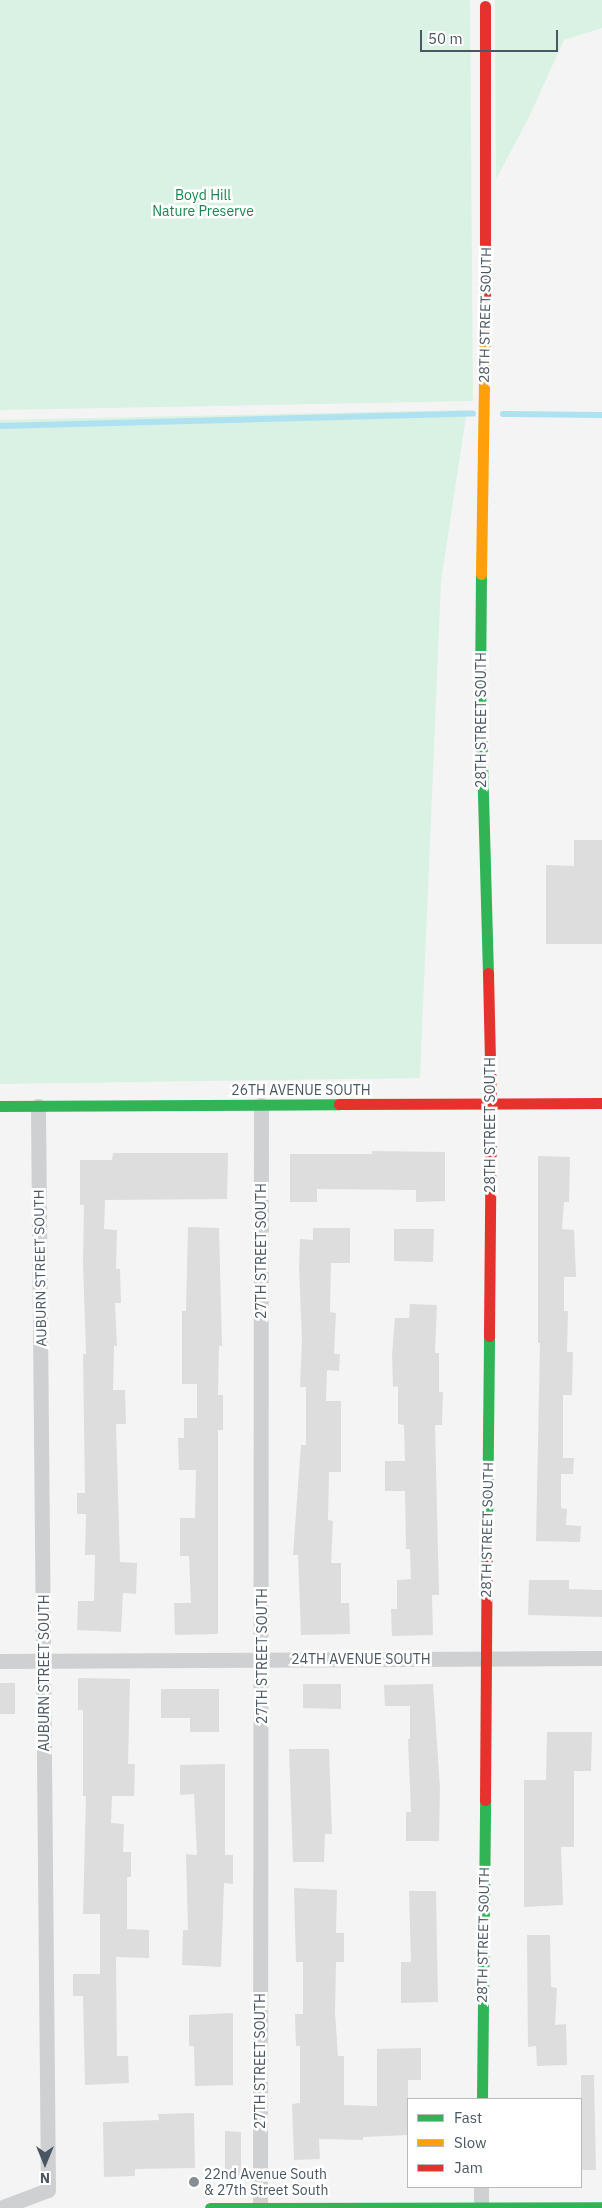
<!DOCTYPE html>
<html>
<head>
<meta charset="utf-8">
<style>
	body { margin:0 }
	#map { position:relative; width:602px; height:2208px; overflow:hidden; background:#f4f4f4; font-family:"IBM Plex Sans",sans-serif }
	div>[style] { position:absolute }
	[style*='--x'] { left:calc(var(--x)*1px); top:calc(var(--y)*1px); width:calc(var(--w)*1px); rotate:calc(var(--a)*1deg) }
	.green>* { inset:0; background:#d9f2e3 }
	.stream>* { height:5.5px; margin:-2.75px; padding:0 2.75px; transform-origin:2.75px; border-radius:2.75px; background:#aee2f0 }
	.building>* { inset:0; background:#ddddde }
	.street>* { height:15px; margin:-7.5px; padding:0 7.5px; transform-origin:7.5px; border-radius:7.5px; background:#ced0d2 }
	.fast>* { height:11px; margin:-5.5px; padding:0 5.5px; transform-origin:5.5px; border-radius:5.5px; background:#30b455 }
	.slow>* { height:11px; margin:-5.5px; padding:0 5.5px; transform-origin:5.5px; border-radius:5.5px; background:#ff9f0a }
	.jam>* { height:11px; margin:-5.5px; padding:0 5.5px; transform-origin:5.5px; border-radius:5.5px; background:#e5322d }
	.dots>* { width:14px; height:14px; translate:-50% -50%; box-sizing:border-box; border:2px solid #fff; border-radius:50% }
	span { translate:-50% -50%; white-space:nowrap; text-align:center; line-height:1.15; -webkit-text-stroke:5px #fff; paint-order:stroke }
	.park-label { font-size:14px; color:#17864f }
	.street-label { font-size:14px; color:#4a5661 }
	.poi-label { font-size:14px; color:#4a5661 }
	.left { translate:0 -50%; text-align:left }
	.legend { position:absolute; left:407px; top:2098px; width:175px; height:90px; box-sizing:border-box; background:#fff; border:1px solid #b7bbc0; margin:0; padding:6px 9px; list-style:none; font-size:15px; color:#4a5661 }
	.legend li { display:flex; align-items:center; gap:10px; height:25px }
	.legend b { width:25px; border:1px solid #b7bbc0 }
	.north { position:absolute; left:20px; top:2138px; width:50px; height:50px; -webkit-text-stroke:4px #fff; paint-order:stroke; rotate:180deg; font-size:14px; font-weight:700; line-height:20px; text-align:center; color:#4a5661 }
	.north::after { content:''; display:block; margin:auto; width:18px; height:22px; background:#4a5661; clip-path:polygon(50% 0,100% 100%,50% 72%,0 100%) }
	.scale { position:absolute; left:420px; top:30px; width:138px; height:22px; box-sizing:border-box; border:2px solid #4a5661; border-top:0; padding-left:6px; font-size:15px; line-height:18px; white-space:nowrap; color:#4a5661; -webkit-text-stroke:4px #fff; paint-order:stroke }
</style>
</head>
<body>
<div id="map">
	<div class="green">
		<i style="clip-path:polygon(0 0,470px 0,473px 401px,0 410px)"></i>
		<i style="clip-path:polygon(495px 0,602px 0,602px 28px,564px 40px,529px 117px,496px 179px)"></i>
		<i style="clip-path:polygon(467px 410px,441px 581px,420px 1078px,0 1084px,0 420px)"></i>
	</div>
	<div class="stream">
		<i style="--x:503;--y:414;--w:99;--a:0.6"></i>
		<i style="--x:0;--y:426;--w:473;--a:-1.5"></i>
	</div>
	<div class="building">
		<i style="clip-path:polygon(574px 840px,602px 840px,602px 944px,546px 944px,546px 865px,574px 866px)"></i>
		<i style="clip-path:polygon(372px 1151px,445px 1152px,445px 1201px,416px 1202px,416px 1190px,317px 1189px,317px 1202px,290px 1202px,290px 1154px,372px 1154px)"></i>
		<i style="clip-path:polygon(113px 1153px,228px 1153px,227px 1199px,105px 1200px,104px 1229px,117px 1230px,116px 1269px,120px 1269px,121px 1303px,115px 1303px,117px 1346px,114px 1346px,113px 1390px,125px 1390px,126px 1424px,116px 1424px,120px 1562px,137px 1563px,136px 1594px,123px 1593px,121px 1632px,77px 1630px,78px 1601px,94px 1601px,95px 1555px,85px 1555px,86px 1514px,77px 1514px,77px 1493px,85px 1493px,83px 1354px,86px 1354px,83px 1262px,84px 1205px,80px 1205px,80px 1160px,112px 1160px)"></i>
		<i style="clip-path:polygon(538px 1156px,570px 1157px,569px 1202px,564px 1202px,562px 1229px,574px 1230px,576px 1277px,564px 1277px,564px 1311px,568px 1311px,567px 1352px,573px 1352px,572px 1395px,563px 1395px,563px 1458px,574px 1458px,573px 1474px,561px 1474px,561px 1508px,567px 1509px,566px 1525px,581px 1526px,580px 1542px,536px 1541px,540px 1343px,538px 1343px)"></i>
		<i style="clip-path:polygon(188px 1227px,219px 1228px,222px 1346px,219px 1346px,218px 1395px,223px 1395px,223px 1430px,218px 1430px,218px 1634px,175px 1635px,174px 1603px,191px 1603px,189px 1556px,180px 1556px,180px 1518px,195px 1518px,196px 1470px,179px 1470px,178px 1438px,184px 1438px,184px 1418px,197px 1418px,197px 1384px,182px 1384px,182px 1311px,186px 1311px)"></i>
		<i style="clip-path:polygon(313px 1228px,350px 1228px,350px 1263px,331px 1263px,330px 1312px,336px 1313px,334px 1354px,340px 1354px,339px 1371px,327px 1370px,326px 1401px,341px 1401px,341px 1472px,329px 1472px,328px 1520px,333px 1521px,331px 1563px,341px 1563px,341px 1603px,349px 1603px,350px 1634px,301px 1635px,298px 1555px,293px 1555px,301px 1445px,306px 1445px,306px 1387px,300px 1387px,302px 1339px,299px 1268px,300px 1239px,313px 1240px)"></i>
		<i style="clip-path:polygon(394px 1229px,434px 1229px,433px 1262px,394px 1261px)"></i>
		<i style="clip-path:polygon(410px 1304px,437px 1305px,435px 1353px,439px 1353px,439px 1392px,443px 1392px,442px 1425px,435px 1425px,439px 1595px,432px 1595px,433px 1635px,392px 1636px,391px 1609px,397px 1609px,397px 1580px,411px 1579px,410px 1549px,406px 1549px,405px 1491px,385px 1491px,385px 1461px,405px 1461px,404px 1425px,398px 1424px,398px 1386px,393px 1387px,392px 1355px,395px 1318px,409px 1318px)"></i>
		<i style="clip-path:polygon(529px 1580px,569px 1580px,569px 1589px,602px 1590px,602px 1617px,528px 1615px)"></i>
		<i style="clip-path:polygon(78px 1678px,130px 1679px,128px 1764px,135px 1764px,134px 1796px,112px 1796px,111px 1823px,124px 1824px,123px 1852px,131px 1852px,131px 1877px,127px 1877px,127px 1929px,149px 1930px,149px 1958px,116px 1957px,117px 2056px,128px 2056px,129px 2083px,85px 2085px,83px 1996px,73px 1996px,73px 1974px,100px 1974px,100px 1914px,83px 1914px,86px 1796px,83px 1796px,83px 1710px,78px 1710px)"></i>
		<i style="clip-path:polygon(0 1683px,15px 1683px,15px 1714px,0 1714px)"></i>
		<i style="clip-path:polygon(303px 1684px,341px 1684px,341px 1709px,303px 1708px)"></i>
		<i style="clip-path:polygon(433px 1684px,440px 1788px,439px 1841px,406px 1841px,406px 1812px,411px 1812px,408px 1739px,410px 1739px,410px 1706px,385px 1706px,384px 1685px)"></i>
		<i style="clip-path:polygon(161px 1689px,219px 1689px,219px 1732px,190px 1732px,190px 1718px,161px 1718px)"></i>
		<i style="clip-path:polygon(547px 1732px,592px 1732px,591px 1771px,574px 1771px,574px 1847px,561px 1847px,563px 1905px,524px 1907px,524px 1780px,546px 1780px)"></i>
		<i style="clip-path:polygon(289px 1749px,329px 1749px,332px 1834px,325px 1834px,324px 1862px,293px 1862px)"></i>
		<i style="clip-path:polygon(225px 1764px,225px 1855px,233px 1855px,233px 1884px,224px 1883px,221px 1967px,182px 1965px,183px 1930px,188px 1930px,186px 1854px,197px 1855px,194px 1794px,180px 1795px,180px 1765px)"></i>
		<i style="clip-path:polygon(294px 1888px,337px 1890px,336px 1933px,344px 1933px,344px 1962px,336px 1962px,335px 2013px,338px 2056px,344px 2056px,344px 2105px,377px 2106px,377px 2049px,421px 2048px,421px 2080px,408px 2080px,408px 2135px,363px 2137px,363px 2140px,319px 2139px,320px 2159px,294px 2160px,292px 2104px,300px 2103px,300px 2046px,296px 2046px,295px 2014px,303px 2014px,303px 1962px,296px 1962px)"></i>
		<i style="clip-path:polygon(409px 1891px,436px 1891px,438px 2002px,401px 2003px,401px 1962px,411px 1962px)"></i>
		<i style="clip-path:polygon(527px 1935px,550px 1935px,551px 1987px,557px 1988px,555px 2025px,566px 2024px,567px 2065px,537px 2066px,536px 2046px,528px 2047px)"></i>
		<i style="clip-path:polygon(233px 2013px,233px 2085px,195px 2086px,194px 2046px,189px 2046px,189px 2015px)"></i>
		<i style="clip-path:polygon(581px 2075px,594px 2075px,596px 2170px,581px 2170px)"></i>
		<i style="clip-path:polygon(194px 2113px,195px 2168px,135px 2169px,135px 2176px,104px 2177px,103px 2122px,159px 2120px,158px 2114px)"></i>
		<i style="clip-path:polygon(225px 2131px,241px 2132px,241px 2177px,225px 2177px)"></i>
	</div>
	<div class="street">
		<i style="--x:0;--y:1661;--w:602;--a:-0.29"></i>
		<i style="--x:481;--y:2207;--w:20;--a:-90"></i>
		<i style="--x:0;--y:2208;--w:51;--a:-20.6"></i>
		<i style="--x:48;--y:2190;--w:1084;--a:-90.53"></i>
		<i style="--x:260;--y:2208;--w:1103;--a:-89.95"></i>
	</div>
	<div class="fast">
		<i style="--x:481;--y:574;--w:114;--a:90.5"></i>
		<i style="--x:480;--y:688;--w:285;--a:88.4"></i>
		<i style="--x:0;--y:1106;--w:339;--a:-0.3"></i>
		<i style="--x:487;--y:1533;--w:197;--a:-89.4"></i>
		<i style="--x:482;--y:2099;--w:299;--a:-89.4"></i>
		<i style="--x:210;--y:2208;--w:392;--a:-0.1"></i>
	</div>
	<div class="slow">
		<i style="--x:481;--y:574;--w:251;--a:-89.1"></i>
	</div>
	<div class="jam">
		<i style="--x:485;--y:323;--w:317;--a:-90"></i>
		<i style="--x:488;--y:973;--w:131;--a:88.7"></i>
		<i style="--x:491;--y:1104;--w:232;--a:90.5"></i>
		<i style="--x:339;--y:1104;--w:263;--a:-0.2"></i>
		<i style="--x:485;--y:1800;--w:267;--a:-89.6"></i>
	</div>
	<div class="dots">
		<i style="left:194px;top:2182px;background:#868d94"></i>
	</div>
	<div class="park-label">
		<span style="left:203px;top:203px">Boyd Hill<br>Nature Preserve</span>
	</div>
	<div class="street-label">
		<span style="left:485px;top:315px;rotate:-89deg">28TH STREET SOUTH</span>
		<span style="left:481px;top:720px;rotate:-90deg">28TH STREET SOUTH</span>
		<span style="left:301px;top:1090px">26TH AVENUE SOUTH</span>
		<span style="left:490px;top:1125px;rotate:-90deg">28TH STREET SOUTH</span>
		<span style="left:261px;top:1251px;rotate:-90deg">27TH STREET SOUTH</span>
		<span style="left:40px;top:1268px;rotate:-91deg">AUBURN STREET SOUTH</span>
		<span style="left:487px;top:1530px;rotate:-89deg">28TH STREET SOUTH</span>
		<span style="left:262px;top:1656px;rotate:-90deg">27TH STREET SOUTH</span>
		<span style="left:361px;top:1659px">24TH AVENUE SOUTH</span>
		<span style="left:44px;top:1673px;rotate:-90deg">AUBURN STREET SOUTH</span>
		<span style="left:483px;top:1935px;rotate:-89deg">28TH STREET SOUTH</span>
		<span style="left:260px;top:2061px;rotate:-90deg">27TH STREET SOUTH</span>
	</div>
	<div class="poi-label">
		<span class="left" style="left:204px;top:2182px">22nd Avenue South<br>&amp; 27th Street South</span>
	</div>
	<ul class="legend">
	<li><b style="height:6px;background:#30b455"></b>Fast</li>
	<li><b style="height:6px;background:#ff9f0a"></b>Slow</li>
	<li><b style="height:6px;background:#e5322d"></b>Jam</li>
	</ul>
	<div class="north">N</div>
	<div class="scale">50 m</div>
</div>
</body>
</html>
